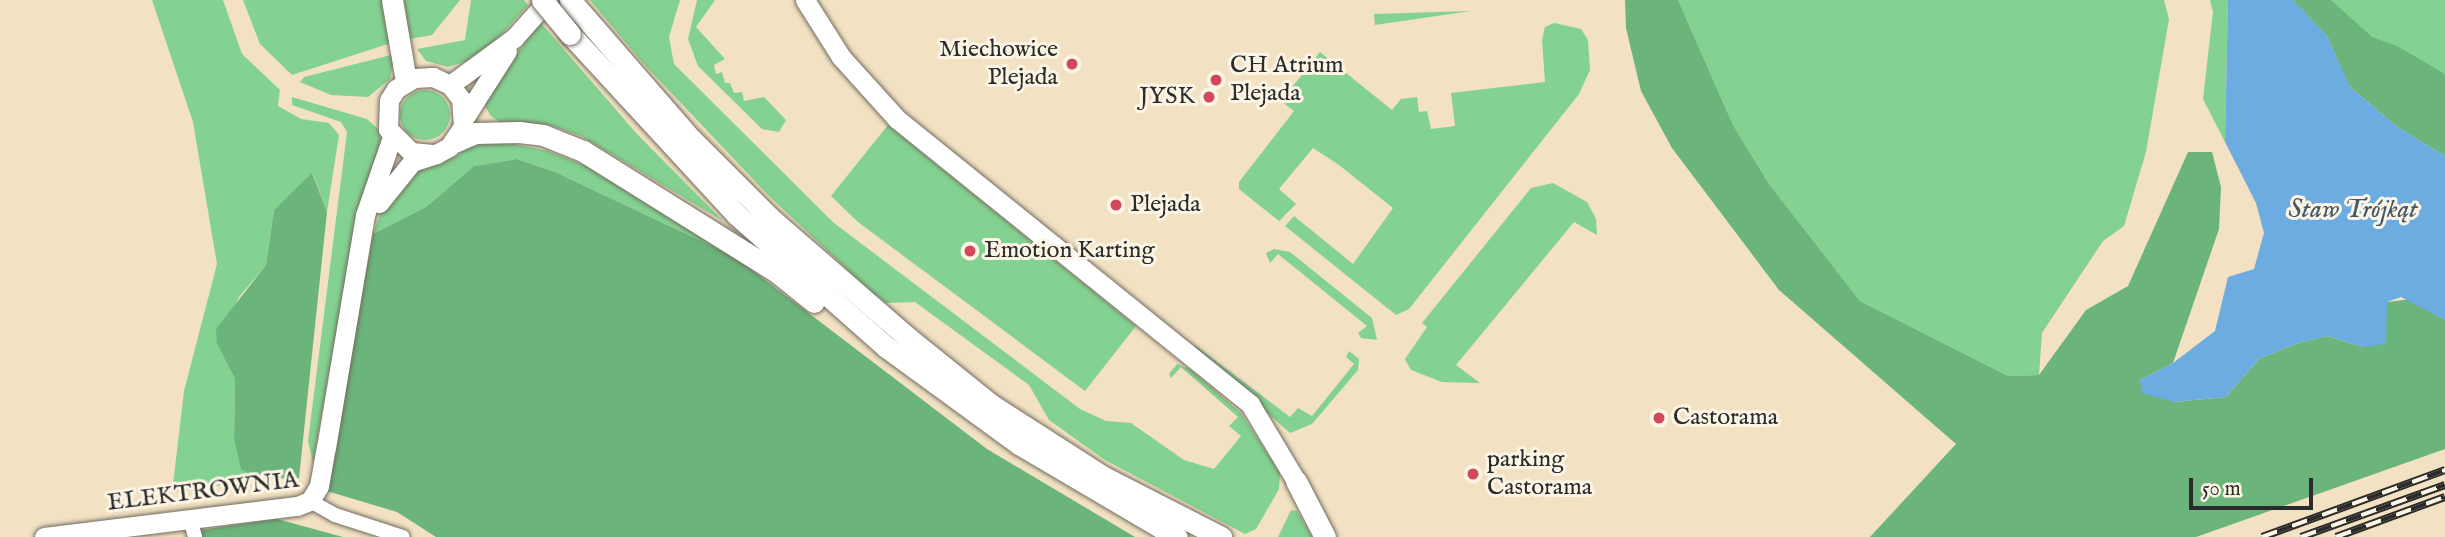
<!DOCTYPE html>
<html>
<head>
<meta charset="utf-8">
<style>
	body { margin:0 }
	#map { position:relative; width:2445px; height:537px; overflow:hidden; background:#f2e1c2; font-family:"IM FELL English",serif }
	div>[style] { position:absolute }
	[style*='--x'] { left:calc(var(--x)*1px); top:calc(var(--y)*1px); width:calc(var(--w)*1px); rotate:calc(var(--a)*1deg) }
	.green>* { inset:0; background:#84d291 }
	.round { border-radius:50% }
	.forest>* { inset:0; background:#6bb47b }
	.water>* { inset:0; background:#6dace0 }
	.roads { filter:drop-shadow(0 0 2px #716b60) drop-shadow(0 0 2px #716b60) }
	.street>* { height:14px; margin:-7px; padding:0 7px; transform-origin:7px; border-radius:7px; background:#fff }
	.secondary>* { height:19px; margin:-9.5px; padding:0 9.5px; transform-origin:9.5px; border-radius:9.5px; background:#fff }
	.primary>* { height:21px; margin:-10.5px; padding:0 10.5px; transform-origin:10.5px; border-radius:10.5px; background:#fff }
	.rail>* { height:8px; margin-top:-4px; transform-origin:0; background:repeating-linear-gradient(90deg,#fcf5e5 0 16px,#2b2b2b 0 32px); box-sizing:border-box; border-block:2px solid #2b2b2b }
	.bridges { filter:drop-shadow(0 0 2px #716b60) drop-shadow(0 0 2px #716b60) }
	.primary-bridge>* { height:21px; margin:-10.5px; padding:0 10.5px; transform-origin:10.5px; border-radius:10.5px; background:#fff }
	.dots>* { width:19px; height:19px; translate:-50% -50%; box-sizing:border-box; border:4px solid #fcf5e5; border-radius:50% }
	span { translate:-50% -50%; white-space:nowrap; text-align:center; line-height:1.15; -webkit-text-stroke:6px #fcf5e5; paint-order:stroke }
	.poi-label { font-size:24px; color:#2b2b2b }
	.right { translate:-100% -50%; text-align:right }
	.left { translate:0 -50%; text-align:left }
	.street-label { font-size:24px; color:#2b2b2b }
	.water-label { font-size:26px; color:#42586a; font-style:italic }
	.scale { position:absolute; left:2189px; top:478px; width:124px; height:32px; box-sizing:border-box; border:4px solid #2b2b2b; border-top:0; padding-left:9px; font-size:21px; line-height:24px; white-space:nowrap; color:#2b2b2b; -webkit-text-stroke:5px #fcf5e5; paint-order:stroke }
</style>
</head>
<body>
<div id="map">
	<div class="green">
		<i style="clip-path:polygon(152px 0,223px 0,242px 54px,280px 90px,278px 106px,301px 119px,329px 123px,339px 135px,327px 212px,313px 174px,274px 210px,266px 265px,239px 297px,217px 344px,235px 379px,234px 440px,241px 470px,260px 479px,172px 493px,184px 391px,217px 264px,193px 122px)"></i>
		<i style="clip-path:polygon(243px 0,385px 0,391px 43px,292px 75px,260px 44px)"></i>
		<i style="clip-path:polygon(404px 0,460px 0,432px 35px,410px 39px)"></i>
		<i style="clip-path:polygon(471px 0,524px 0,528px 5px,481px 57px,448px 67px,426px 61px,417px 49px,465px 40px)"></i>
		<i style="clip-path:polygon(590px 0,680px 0,669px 37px,674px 64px,834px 223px,1080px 409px,1106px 421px,1131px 423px,1184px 460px,1214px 469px,1241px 436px,1229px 426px,1238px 417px,1181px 367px,1171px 378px,1169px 374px,1177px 364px,1190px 369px,1241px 413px,1280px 473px,1279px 489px,1256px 529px,1245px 534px,1105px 460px,1049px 420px,1029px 385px,915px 302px,886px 303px,870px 291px,769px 196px,642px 62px)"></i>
		<i style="clip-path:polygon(697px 0,715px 0,696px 27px,725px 59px,714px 65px,716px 74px,722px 72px,725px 83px,730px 83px,734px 93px,742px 92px,744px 101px,764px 97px,786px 120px,779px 132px,762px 129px,698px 66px,688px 39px)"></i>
		<i style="clip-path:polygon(1678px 0,2164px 0,2169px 19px,2146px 152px,2124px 226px,2103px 241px,2042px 333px,2039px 375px,2008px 376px,1860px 301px,1769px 184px,1733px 125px)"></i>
		<i style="clip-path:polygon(2210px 0,2228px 0,2225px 142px,2203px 99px,2213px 12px)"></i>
		<i style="clip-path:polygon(2293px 0,2445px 0,2445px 156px,2327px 36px)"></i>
		<i style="clip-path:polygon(1471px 11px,1375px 25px,1374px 14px)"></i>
		<i style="clip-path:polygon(540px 22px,637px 134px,723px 221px,581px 136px,549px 125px,500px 122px,491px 116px,482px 102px)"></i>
		<i style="clip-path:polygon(1554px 23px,1581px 29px,1588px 40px,1590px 70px,1579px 94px,1409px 309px,1396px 315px,1285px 226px,1294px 216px,1353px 264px,1393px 208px,1339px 165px,1313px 148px,1279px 189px,1296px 204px,1279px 221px,1239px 189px,1239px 182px,1294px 111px,1281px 101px,1320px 52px,1392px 110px,1401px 99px,1417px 97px,1419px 112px,1427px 111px,1431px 129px,1455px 126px,1451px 93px,1545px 82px,1542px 40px,1545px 27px)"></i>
		<i style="clip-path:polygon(395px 54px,390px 79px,368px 97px,331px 95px,300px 82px,304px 77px)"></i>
		<i class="round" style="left:400px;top:90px;width:50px;height:50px"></i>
		<i style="clip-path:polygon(292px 97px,367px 119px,378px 129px,383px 147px,356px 221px,313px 463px,308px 441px,347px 132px,341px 122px,292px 105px)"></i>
		<i style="clip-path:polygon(888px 125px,1136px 326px,1085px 391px,858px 222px,831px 196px)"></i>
		<i style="clip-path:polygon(478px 142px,505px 142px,548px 151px,596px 170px,735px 257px,555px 172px,517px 159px,474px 166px,426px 207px,373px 234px,384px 203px,418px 169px,453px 158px)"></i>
		<i style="clip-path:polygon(1553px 183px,1587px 202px,1596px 219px,1597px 235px,1574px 222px,1456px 365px,1480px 383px,1442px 382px,1411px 370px,1405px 359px,1427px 327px,1422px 323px,1531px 188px)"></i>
		<i style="clip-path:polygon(1274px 249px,1290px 252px,1372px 318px,1377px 340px,1361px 338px,1358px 333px,1367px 326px,1278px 254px,1270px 263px,1266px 253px)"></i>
		<i style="clip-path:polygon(1195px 345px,1290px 417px,1298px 408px,1312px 416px,1354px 364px,1346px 357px,1349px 351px,1359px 359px,1358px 370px,1312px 424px,1290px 433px,1197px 352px)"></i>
		<i style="clip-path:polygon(1291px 510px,1297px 511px,1312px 537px,1278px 537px)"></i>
	</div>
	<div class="forest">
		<i style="clip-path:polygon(1625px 0,1678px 0,1733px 125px,1769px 184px,1860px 301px,2008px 376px,2039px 375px,2086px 310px,2128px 286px,2188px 152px,2212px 152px,2221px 187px,2219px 229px,2173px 363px,2140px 380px,2174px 402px,2226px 397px,2259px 359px,2298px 343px,2328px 336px,2362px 347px,2387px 302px,2412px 299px,2445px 320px,2445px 449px,2196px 537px,1870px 537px,1956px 444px,1779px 290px,1672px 148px,1641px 91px,1626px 28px)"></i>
		<i style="clip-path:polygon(2293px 0,2331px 0,2372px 37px,2397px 46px,2445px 74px,2445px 156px,2396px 126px,2349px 86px,2327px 36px)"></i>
		<i style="clip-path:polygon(517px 159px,555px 172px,735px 257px,987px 449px,1135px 537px,436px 537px,397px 512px,327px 491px,373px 234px,426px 207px,474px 166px)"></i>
		<i style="clip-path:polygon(312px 173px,327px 212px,299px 478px,260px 479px,241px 470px,234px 440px,235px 379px,217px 344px,216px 329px,266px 265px,274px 210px)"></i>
		<i style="clip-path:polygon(277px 519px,343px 537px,195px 537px,193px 531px)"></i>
	</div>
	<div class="water">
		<i style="clip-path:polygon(2228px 0,2293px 0,2327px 36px,2350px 87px,2396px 126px,2445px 156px,2445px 320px,2401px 297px,2387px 302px,2386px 344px,2362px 347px,2328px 336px,2298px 343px,2259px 359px,2226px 397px,2174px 402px,2142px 393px,2140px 380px,2173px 363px,2215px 331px,2228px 277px,2254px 269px,2264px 233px,2256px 203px,2225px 142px)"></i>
	</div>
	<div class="roads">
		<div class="street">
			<i style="--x:310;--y:501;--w:29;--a:29"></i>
			<i style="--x:335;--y:515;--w:71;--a:17.9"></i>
			<i style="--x:190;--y:519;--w:19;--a:74"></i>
		</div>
		<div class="secondary">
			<i style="--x:805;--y:0;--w:67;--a:57.7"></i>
			<i style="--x:841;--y:57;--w:84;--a:47.9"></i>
			<i style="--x:897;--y:119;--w:454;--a:38.9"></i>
			<i style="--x:1250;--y:404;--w:90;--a:59.1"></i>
			<i style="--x:450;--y:85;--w:79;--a:-36.3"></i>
			<i style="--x:514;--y:38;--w:51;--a:-48.2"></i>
			<i style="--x:465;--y:117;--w:78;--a:-57.5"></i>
			<i style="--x:379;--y:203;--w:53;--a:-51.2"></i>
			<i style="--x:412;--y:162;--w:25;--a:-18"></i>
			<i style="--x:436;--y:154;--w:15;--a:-28"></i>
			<i style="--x:449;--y:147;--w:25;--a:-56"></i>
			<i style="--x:463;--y:126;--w:27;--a:-94"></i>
			<i style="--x:461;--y:99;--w:18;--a:-128"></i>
			<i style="--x:450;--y:85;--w:19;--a:-155"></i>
			<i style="--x:433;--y:77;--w:19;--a:177"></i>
			<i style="--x:414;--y:78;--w:21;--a:149"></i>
			<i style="--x:396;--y:89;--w:13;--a:122"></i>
			<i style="--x:389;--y:100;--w:29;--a:92"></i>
			<i style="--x:388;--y:129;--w:33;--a:45"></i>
			<i style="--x:411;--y:152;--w:25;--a:5"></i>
			<i style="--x:44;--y:537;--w:255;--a:-7"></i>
			<i style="--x:297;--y:506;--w:14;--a:-21"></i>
			<i style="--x:310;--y:501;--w:17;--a:-59"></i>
			<i style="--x:319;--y:486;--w:39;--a:-80"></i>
			<i style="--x:326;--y:448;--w:236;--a:-80.5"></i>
			<i style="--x:365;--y:215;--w:83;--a:-70.9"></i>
		</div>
		<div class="primary">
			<i style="--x:392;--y:0;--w:82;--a:80.2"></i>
			<i style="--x:570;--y:0;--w:184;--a:49"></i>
			<i style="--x:691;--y:139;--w:110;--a:45"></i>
			<i style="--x:769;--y:217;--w:183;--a:41"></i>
			<i style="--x:907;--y:337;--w:107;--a:38.9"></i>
			<i style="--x:990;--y:404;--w:133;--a:32.7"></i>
			<i style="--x:1102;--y:476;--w:134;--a:27.1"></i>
			<i style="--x:570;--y:34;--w:246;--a:47.3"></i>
			<i style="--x:737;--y:215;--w:199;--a:41.5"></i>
			<i style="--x:886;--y:347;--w:165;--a:36.1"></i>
			<i style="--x:1019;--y:444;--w:183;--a:30.5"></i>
			<i style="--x:454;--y:142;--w:23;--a:-23"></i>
			<i style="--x:475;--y:133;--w:44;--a:-1.3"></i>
			<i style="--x:519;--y:132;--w:24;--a:7"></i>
			<i style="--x:543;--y:135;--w:43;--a:21.8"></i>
			<i style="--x:583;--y:151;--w:230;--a:32"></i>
			<i style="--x:778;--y:273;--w:46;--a:38.9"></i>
			<i style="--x:1296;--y:481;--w:63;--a:62.6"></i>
		</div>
	</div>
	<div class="rail">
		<i style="--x:2262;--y:537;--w:195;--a:-20.1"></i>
		<i style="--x:2301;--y:537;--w:153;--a:-19.9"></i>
		<i style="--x:2336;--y:537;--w:116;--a:-20.2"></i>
	</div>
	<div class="bridges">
		<div class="primary-bridge">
			<i style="--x:542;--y:0;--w:44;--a:50.5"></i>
		</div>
	</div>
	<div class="dots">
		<i style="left:1072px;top:64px;background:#d1495b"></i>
		<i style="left:1216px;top:80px;background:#d1495b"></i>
		<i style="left:1209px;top:97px;background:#d1495b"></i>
		<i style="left:1116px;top:205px;background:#d1495b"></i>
		<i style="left:970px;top:251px;background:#d1495b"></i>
		<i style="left:1659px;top:418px;background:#d1495b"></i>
		<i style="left:1473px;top:474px;background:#d1495b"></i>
	</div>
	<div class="poi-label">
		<span class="right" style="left:1058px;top:64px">Miechowice<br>Plejada</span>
		<span class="left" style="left:1230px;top:80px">CH Atrium<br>Plejada</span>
		<span class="right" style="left:1195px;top:97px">JYSK</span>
		<span class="left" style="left:1130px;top:205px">Plejada</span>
		<span class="left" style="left:984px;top:251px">Emotion Karting</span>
		<span class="left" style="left:1673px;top:418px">Castorama</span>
		<span class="left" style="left:1487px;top:474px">parking<br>Castorama</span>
	</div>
	<div class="street-label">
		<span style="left:203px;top:492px;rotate:-7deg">ELEKTROWNIA</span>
	</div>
	<div class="water-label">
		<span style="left:2353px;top:210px">Staw Trójkąt</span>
	</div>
	<div class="scale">50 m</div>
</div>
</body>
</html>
